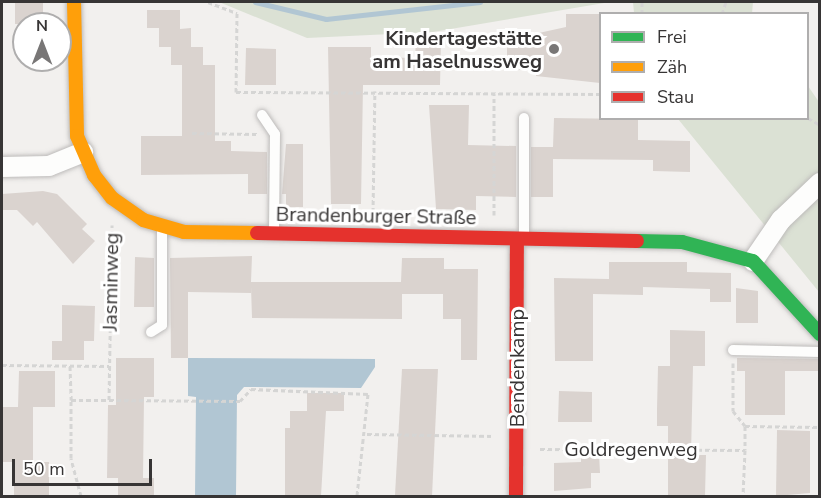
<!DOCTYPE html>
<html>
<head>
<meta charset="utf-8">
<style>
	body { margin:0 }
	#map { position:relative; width:821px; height:498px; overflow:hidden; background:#f2f0ee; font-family:"Nunito Sans",sans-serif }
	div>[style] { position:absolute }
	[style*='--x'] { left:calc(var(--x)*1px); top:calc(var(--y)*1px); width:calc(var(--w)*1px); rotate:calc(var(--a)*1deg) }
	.green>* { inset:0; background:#dbe1d4 }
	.water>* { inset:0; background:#b1c6d3 }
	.stream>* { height:5px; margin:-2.5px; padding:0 2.5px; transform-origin:2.5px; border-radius:2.5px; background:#b1c6d3 }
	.building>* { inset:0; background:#dad3cf }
	.path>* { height:3px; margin-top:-1.5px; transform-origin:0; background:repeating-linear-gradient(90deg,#d5d5d4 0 4.5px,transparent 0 7.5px) }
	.roads { filter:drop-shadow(0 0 2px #bdbbba) drop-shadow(0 0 2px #bdbbba) }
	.lane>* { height:10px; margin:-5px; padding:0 5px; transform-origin:5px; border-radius:5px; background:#fdfdfc }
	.street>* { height:20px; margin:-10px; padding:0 10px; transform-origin:10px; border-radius:10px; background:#fdfdfc }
	.fast>* { height:14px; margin:-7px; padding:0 7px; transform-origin:7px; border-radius:7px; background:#30b455 }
	.slow>* { height:14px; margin:-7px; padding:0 7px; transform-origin:7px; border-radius:7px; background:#ff9f0a }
	.jam>* { height:14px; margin:-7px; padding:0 7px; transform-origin:7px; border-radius:7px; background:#e5322d }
	.dots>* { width:16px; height:16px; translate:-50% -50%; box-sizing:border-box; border:3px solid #fff; border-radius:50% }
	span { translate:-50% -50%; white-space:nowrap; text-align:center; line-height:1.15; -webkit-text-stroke:6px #fff; paint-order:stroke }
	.poi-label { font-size:20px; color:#373535; font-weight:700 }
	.right { translate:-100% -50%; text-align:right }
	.street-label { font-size:20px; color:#373535 }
	.frame { position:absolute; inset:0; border:3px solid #373535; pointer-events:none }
	.legend { position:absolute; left:599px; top:12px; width:210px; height:108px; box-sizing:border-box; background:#fff; border:2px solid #afaeae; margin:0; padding:8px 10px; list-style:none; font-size:18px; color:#373535 }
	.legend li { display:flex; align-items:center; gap:12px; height:30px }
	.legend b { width:30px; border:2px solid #afaeae }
	.north { position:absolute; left:12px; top:12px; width:60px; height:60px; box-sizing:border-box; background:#fff; border:2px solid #afaeae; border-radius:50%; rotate:0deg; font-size:16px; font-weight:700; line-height:24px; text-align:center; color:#373535 }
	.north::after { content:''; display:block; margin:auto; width:21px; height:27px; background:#787676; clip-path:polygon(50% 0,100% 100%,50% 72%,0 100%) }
	.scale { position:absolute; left:12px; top:459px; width:140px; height:27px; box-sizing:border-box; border:3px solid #373535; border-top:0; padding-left:8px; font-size:18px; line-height:21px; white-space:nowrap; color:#373535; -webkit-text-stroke:4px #fff; paint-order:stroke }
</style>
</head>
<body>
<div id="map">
	<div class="green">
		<i style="clip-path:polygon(219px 2px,610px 2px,433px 32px,307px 38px)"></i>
		<i style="clip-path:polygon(633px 2px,753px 2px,752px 14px,634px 13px)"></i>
		<i style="clip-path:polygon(808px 86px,819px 102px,819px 292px,678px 119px,808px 118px)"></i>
	</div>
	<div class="water">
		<i style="clip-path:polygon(188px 358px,375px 359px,375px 367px,361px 388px,244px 387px,237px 395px,236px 496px,195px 496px,196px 397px,188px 396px)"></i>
	</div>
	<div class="stream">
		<i style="--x:255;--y:2;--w:73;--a:13.5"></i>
		<i style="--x:326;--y:19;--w:155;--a:-6.3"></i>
	</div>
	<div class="building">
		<i style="clip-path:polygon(15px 2px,43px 2px,43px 24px,15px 24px)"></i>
		<i style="clip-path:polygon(147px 10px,180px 10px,180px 29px,191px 28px,191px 47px,203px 47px,203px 65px,215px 65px,215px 141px,231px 141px,231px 151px,267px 152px,267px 194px,248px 194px,248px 174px,141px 175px,141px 136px,182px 136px,182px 65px,171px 65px,171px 47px,159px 47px,159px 28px,147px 28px)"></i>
		<i style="clip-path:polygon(566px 14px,600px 14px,600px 83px,536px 76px,536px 69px,519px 70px,519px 58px,507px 58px,507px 40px,566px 27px)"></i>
		<i style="clip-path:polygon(416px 41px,441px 41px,440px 85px,363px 85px,361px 204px,331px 204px,328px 47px,371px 47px,371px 57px,415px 58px)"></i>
		<i style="clip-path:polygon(246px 48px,276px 49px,276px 85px,245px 85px)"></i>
		<i style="clip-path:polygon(429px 105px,469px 105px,468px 145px,516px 146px,516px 197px,476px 196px,476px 210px,436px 209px)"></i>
		<i style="clip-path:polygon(554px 118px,638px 119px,638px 140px,690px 141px,690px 172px,653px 171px,653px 160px,553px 159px,553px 197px,531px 197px,531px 147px,553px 147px)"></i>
		<i style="clip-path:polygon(286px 144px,303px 144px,303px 207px,286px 207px,286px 194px,282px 194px)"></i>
		<i style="clip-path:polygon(43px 191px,57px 194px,87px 224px,82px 229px,95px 241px,73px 264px,37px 222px,33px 226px,17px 210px,2px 210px,2px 194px)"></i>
		<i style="clip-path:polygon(252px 256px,251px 282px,401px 282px,402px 258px,444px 258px,444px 269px,478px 269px,477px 360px,461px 360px,461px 319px,443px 319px,443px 294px,402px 294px,402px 319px,252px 318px,251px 287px,251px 293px,188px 292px,188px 358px,171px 358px,170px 258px)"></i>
		<i style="clip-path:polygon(135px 257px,154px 258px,154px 307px,134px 307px)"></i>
		<i style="clip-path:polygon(609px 262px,687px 262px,687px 272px,731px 273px,731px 302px,710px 302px,710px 289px,643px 287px,643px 295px,593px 294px,593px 361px,555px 361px,554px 278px,609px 279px)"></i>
		<i style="clip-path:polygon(736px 288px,758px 291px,758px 323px,736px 323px)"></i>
		<i style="clip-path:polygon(62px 305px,95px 306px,94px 341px,84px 341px,84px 360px,52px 360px,52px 341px,62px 341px)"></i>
		<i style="clip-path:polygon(670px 330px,705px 331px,705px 366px,693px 366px,691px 455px,706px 455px,705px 496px,668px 496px,668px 426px,657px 426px,657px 409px,658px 366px,670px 366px)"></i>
		<i style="clip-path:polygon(116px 358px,154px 358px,154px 397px,144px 397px,143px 478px,154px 478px,154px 496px,118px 496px,118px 478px,107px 478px,108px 405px,116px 405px)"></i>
		<i style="clip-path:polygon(737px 358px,819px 359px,818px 371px,785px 371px,785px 415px,745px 415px,745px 371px,737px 371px)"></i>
		<i style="clip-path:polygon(402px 369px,438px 369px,432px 496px,395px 495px)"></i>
		<i style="clip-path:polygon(19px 371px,55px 371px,55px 407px,33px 407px,33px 462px,49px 462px,49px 496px,14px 496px,14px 462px,2px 462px,2px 407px,18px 407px)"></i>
		<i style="clip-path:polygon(559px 391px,592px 392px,592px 422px,558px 422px)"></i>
		<i style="clip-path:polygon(307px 393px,344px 393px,344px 411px,326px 411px,321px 496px,285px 496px,285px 428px,290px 428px,290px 411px,307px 411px)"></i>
		<i style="clip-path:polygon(777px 430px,810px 431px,810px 493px,776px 496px)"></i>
		<i style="clip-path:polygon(581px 453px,599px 453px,600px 473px,591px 473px,591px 488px,554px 491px,554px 463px,581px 462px)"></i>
	</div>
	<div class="path">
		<i style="--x:208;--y:2;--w:31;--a:21"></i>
		<i style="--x:237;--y:13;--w:79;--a:90.7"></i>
		<i style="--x:236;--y:92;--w:364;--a:0.3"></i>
		<i style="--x:642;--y:14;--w:12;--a:-90"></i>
		<i style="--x:722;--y:14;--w:13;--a:-72"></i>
		<i style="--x:808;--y:118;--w:14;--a:30"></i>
		<i style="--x:192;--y:133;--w:66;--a:0.9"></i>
		<i style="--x:373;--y:212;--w:121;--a:-89.1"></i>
		<i style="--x:494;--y:215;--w:122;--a:-90"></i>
		<i style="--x:733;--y:363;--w:48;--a:90"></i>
		<i style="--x:733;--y:411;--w:19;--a:51"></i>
		<i style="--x:745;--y:426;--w:75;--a:0.8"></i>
		<i style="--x:2;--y:365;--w:107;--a:0.5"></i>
		<i style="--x:70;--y:366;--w:34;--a:88"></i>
		<i style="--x:109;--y:400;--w:131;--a:0.4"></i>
		<i style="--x:240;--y:401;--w:16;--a:-47"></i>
		<i style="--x:251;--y:389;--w:117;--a:2.4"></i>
		<i style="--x:368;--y:394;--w:103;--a:96.2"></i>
		<i style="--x:745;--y:426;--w:24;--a:90"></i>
		<i style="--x:367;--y:434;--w:127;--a:0.9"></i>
		<i style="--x:540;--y:449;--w:205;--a:0.3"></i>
		<i style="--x:745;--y:450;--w:46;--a:92.5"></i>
		<i style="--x:81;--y:496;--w:39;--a:-105"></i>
		<i style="--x:71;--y:458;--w:58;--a:-90"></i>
		<i style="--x:71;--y:400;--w:38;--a:0"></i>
		<i style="--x:109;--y:400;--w:175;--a:-89"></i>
	</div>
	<div class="roads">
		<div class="lane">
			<i style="--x:262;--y:115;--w:23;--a:56"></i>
			<i style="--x:275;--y:134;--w:98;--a:90.6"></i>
			<i style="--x:524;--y:238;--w:120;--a:-90"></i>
			<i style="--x:151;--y:332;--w:13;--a:-32"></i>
			<i style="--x:162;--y:325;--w:98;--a:-90"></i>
			<i style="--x:733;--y:350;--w:87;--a:1.3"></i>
		</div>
		<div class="street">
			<i style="--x:2;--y:167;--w:47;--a:-1.2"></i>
			<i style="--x:49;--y:166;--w:37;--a:-22"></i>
			<i style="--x:753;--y:261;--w:50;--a:-55.7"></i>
			<i style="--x:781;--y:220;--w:54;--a:-43.5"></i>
		</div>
		<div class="fast">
			<i style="--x:637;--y:241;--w:45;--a:1.3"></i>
			<i style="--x:682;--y:242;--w:73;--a:15"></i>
			<i style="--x:753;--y:261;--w:99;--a:47.5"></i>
		</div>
		<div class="slow">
			<i style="--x:74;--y:2;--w:134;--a:88.7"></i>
			<i style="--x:77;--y:136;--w:43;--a:66.4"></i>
			<i style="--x:94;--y:175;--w:29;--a:52"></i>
			<i style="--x:112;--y:198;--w:38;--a:35"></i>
			<i style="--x:143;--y:220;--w:43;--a:16.3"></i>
			<i style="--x:184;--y:232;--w:73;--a:0.8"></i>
		</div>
		<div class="jam">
			<i style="--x:257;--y:233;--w:380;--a:1.2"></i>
			<i style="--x:516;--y:496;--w:257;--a:-89.8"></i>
		</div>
	</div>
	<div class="dots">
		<i style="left:554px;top:49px;background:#787676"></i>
	</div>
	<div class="poi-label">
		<span class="right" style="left:542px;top:50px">Kindertagestätte<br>am Haselnussweg</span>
	</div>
	<div class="street-label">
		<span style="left:376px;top:216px;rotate:1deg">Brandenburger Straße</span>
		<span style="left:111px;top:282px;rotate:-89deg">Jasminweg</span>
		<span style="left:517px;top:368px;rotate:-90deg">Bendenkamp</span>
		<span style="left:631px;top:449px">Goldregenweg</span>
	</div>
	<div class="frame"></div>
	<ul class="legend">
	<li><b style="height:8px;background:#30b455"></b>Frei</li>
	<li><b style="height:8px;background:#ff9f0a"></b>Zäh</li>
	<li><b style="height:8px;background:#e5322d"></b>Stau</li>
	</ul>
	<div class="north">N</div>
	<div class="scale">50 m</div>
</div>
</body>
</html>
